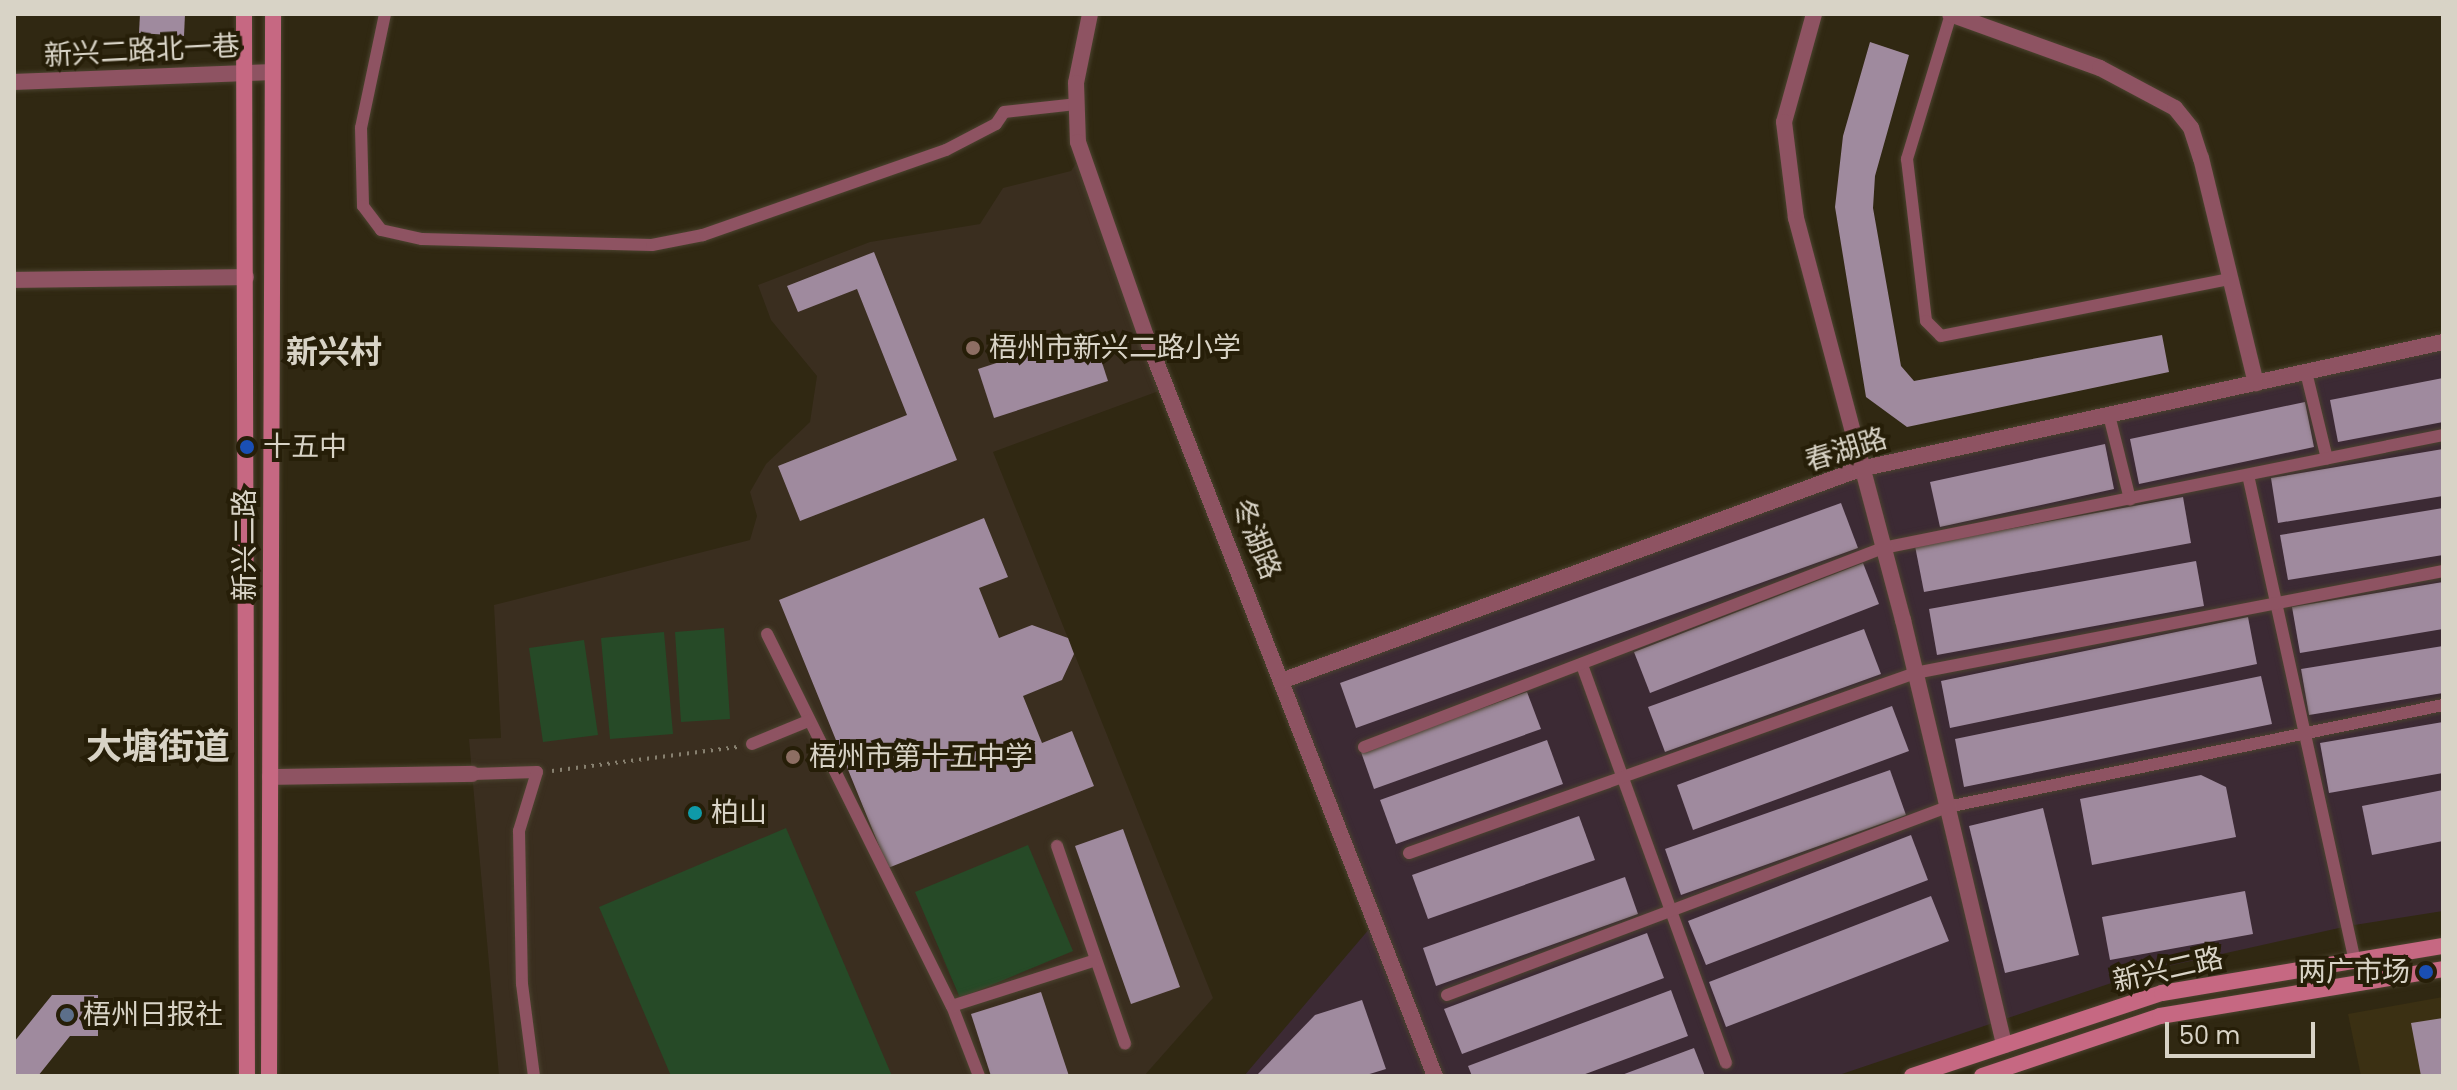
<!DOCTYPE html>
<html>
<head>
<meta charset="utf-8">
<style>
	body { margin:0 }
	#map { position:relative; width:2457px; height:1090px; overflow:hidden; background:#302812; font-family:Poppins,"Noto Sans SC",sans-serif }
	div>[style] { position:absolute }
	[style*='--x'] { left:calc(var(--x)*1px); top:calc(var(--y)*1px); width:calc(var(--w)*1px); rotate:calc(var(--a)*1deg) }
	.commercial>* { inset:0; background:#3c2a34 }
	.built>* { inset:0; background:#3b3013 }
	.education>* { inset:0; background:#3a2e1f }
	.green>* { inset:0; background:#264a27 }
	.building>* { inset:0; background:#9f8a9e }
	.path>* { height:4px; margin-top:-2px; transform-origin:0; background:repeating-linear-gradient(90deg,#87806f 0 2px,transparent 0 8px) }
	.roads { filter:drop-shadow(0 0 2px #4b432f) drop-shadow(0 0 2px #4b432f) }
	.service>* { height:12px; margin:-6px; padding:0 6px; transform-origin:6px; border-radius:6px; background:#8e5362 }
	.minor>* { height:16px; margin:-8px; padding:0 8px; transform-origin:8px; border-radius:8px; background:#8e5362 }
	.secondary>* { height:16px; margin:-8px; padding:0 8px; transform-origin:8px; border-radius:8px; background:#c66882 }
	.dots>* { width:22px; height:22px; translate:-50% -50%; box-sizing:border-box; border:4px solid #261e08; border-radius:50% }
	span { translate:-50% -50%; white-space:nowrap; text-align:center; line-height:1.15; -webkit-text-stroke:8px #261e08; paint-order:stroke }
	.street-label { font-size:28px; color:#d8d3c6 }
	.poi-label { font-size:28px; color:#d8d3c6 }
	.left { translate:0 -50%; text-align:left }
	.right { translate:-100% -50%; text-align:right }
	.quarter-label { font-size:32px; color:#d8d3c6; font-weight:700 }
	.district-label { font-size:36px; color:#d8d3c6; font-weight:700 }
	.frame { position:absolute; inset:0; border:16px solid #d8d3c6; pointer-events:none }
	.scale { position:absolute; left:2165px; top:1022px; width:150px; height:36px; box-sizing:border-box; border:4px solid #d8d3c6; border-top:0; padding-left:10px; font-size:24px; line-height:28px; white-space:nowrap; color:#d8d3c6; -webkit-text-stroke:6px #261e08; paint-order:stroke }
</style>
</head>
<body>
<div id="map">
	<div class="commercial">
		<i style="clip-path:polygon(2443px 342px,2443px 911px,2348px 926px,2150px 970px,1836px 1076px,1244px 1076px,1376px 921px,1284px 680px,1860px 469px)"></i>
	</div>
	<div class="built">
		<i style="clip-path:polygon(2443px 997px,2443px 1076px,2361px 1076px,2348px 1014px)"></i>
	</div>
	<div class="education">
		<i style="clip-path:polygon(1082px 154px,1167px 388px,993px 452px,1213px 998px,1144px 1076px,499px 1076px,469px 739px,501px 738px,494px 605px,750px 540px,757px 516px,750px 492px,766px 464px,810px 422px,817px 376px,771px 320px,758px 285px,870px 242px,980px 224px,1003px 188px,1071px 171px)"></i>
	</div>
	<div class="green">
		<i style="clip-path:polygon(724px 628px,730px 719px,681px 722px,675px 632px)"></i>
		<i style="clip-path:polygon(664px 632px,673px 734px,610px 739px,601px 638px)"></i>
		<i style="clip-path:polygon(584px 640px,598px 735px,543px 742px,529px 648px)"></i>
		<i style="clip-path:polygon(786px 828px,892px 1076px,671px 1076px,599px 907px)"></i>
		<i style="clip-path:polygon(1028px 845px,1073px 951px,960px 998px,915px 892px)"></i>
	</div>
	<div class="building">
		<i style="clip-path:polygon(140px 14px,185px 14px,184px 36px,139px 33px)"></i>
		<i style="clip-path:polygon(1870px 42px,1909px 55px,1875px 176px,1873px 208px,1901px 366px,1914px 381px,2162px 335px,2169px 372px,1907px 427px,1866px 397px,1835px 207px,1843px 136px)"></i>
		<i style="clip-path:polygon(874px 252px,957px 460px,800px 521px,778px 466px,907px 415px,857px 289px,798px 312px,787px 286px)"></i>
		<i style="clip-path:polygon(1092px 332px,1108px 381px,994px 418px,978px 369px)"></i>
		<i style="clip-path:polygon(2443px 378px,2443px 422px,2338px 442px,2330px 400px)"></i>
		<i style="clip-path:polygon(2305px 402px,2314px 447px,2139px 484px,2130px 439px)"></i>
		<i style="clip-path:polygon(2105px 444px,2114px 489px,1940px 527px,1930px 482px)"></i>
		<i style="clip-path:polygon(2443px 449px,2443px 496px,2278px 523px,2271px 478px)"></i>
		<i style="clip-path:polygon(2183px 497px,2191px 543px,1924px 592px,1915px 546px)"></i>
		<i style="clip-path:polygon(1841px 503px,1858px 548px,1356px 728px,1340px 683px)"></i>
		<i style="clip-path:polygon(2443px 508px,2443px 555px,2288px 580px,2280px 535px)"></i>
		<i style="clip-path:polygon(984px 518px,1008px 577px,979px 588px,999px 638px,1032px 625px,1068px 638px,1074px 654px,1062px 680px,1023px 696px,1042px 743px,1072px 731px,1094px 786px,888px 868px,779px 600px)"></i>
		<i style="clip-path:polygon(2196px 561px,2204px 606px,1937px 655px,1929px 609px)"></i>
		<i style="clip-path:polygon(1863px 563px,1879px 604px,1650px 693px,1634px 652px)"></i>
		<i style="clip-path:polygon(2443px 582px,2443px 629px,2300px 653px,2292px 607px)"></i>
		<i style="clip-path:polygon(2248px 617px,2257px 664px,1950px 728px,1941px 681px)"></i>
		<i style="clip-path:polygon(1864px 629px,1881px 674px,1665px 752px,1648px 707px)"></i>
		<i style="clip-path:polygon(2443px 646px,2443px 693px,2309px 715px,2301px 669px)"></i>
		<i style="clip-path:polygon(2261px 676px,2272px 724px,1964px 787px,1955px 739px)"></i>
		<i style="clip-path:polygon(1527px 692px,1541px 729px,1374px 789px,1361px 752px)"></i>
		<i style="clip-path:polygon(1892px 706px,1909px 751px,1693px 830px,1677px 785px)"></i>
		<i style="clip-path:polygon(2443px 722px,2443px 773px,2329px 793px,2320px 743px)"></i>
		<i style="clip-path:polygon(1547px 740px,1563px 784px,1396px 844px,1380px 800px)"></i>
		<i style="clip-path:polygon(1890px 770px,1906px 815px,1681px 895px,1665px 849px)"></i>
		<i style="clip-path:polygon(2201px 775px,2226px 787px,2236px 837px,2092px 865px,2080px 799px)"></i>
		<i style="clip-path:polygon(2443px 790px,2443px 841px,2372px 855px,2362px 806px)"></i>
		<i style="clip-path:polygon(2043px 808px,2079px 955px,2005px 973px,1969px 826px)"></i>
		<i style="clip-path:polygon(1579px 816px,1595px 860px,1428px 919px,1412px 875px)"></i>
		<i style="clip-path:polygon(1123px 829px,1180px 987px,1131px 1004px,1075px 846px)"></i>
		<i style="clip-path:polygon(1911px 835px,1928px 880px,1706px 965px,1688px 921px)"></i>
		<i style="clip-path:polygon(1625px 877px,1638px 914px,1436px 986px,1423px 948px)"></i>
		<i style="clip-path:polygon(2245px 891px,2253px 934px,2110px 960px,2102px 917px)"></i>
		<i style="clip-path:polygon(1931px 896px,1949px 941px,1726px 1027px,1709px 982px)"></i>
		<i style="clip-path:polygon(1647px 933px,1664px 978px,1462px 1054px,1444px 1009px)"></i>
		<i style="clip-path:polygon(1671px 990px,1688px 1036px,1580px 1076px,1472px 1076px,1468px 1066px)"></i>
		<i style="clip-path:polygon(1041px 992px,1069px 1076px,991px 1076px,971px 1014px)"></i>
		<i style="clip-path:polygon(52px 995px,98px 995px,98px 1036px,70px 1036px,38px 1076px,14px 1076px,14px 1042px)"></i>
		<i style="clip-path:polygon(1362px 1000px,1386px 1069px,1363px 1076px,1256px 1076px,1315px 1015px)"></i>
		<i style="clip-path:polygon(2443px 1018px,2443px 1076px,2421px 1076px,2411px 1023px)"></i>
		<i style="clip-path:polygon(1694px 1048px,1705px 1076px,1619px 1076px)"></i>
	</div>
	<div class="path">
		<i style="--x:552;--y:771;--w:187;--a:-7.4"></i>
	</div>
	<div class="roads">
		<div class="service">
			<i style="--x:385;--y:14;--w:116;--a:101.9"></i>
			<i style="--x:361;--y:128;--w:78;--a:88.5"></i>
			<i style="--x:363;--y:206;--w:30;--a:53"></i>
			<i style="--x:381;--y:230;--w:42;--a:12.4"></i>
			<i style="--x:422;--y:239;--w:230;--a:1.5"></i>
			<i style="--x:652;--y:245;--w:52;--a:-11.1"></i>
			<i style="--x:703;--y:235;--w:257;--a:-19.3"></i>
			<i style="--x:946;--y:150;--w:56;--a:-27.5"></i>
			<i style="--x:996;--y:124;--w:14;--a:-56"></i>
			<i style="--x:1004;--y:112;--w:72;--a:-6.3"></i>
			<i style="--x:1951;--y:14;--w:152;--a:106.9"></i>
			<i style="--x:1907;--y:159;--w:163;--a:83.3"></i>
			<i style="--x:1926;--y:321;--w:21;--a:45"></i>
			<i style="--x:1941;--y:336;--w:295;--a:-11.2"></i>
			<i style="--x:2306;--y:372;--w:89;--a:76.4"></i>
			<i style="--x:2109;--y:415;--w:87;--a:76"></i>
			<i style="--x:2248;--y:475;--w:497;--a:77.6"></i>
			<i style="--x:767;--y:634;--w:415;--a:63.6"></i>
			<i style="--x:952;--y:1006;--w:75;--a:68.9"></i>
			<i style="--x:1582;--y:665;--w:423;--a:70.1"></i>
			<i style="--x:752;--y:744;--w:61;--a:-22.3"></i>
			<i style="--x:1364;--y:747;--w:556;--a:-20.98"></i>
			<i style="--x:1883;--y:548;--w:571;--a:-11.41"></i>
			<i style="--x:472;--y:774;--w:65;--a:-1.8"></i>
			<i style="--x:537;--y:772;--w:62;--a:107"></i>
			<i style="--x:519;--y:831;--w:153;--a:88.9"></i>
			<i style="--x:522;--y:984;--w:93;--a:82.6"></i>
			<i style="--x:1057;--y:846;--w:209;--a:71"></i>
			<i style="--x:1409;--y:853;--w:537;--a:-19.58"></i>
			<i style="--x:1915;--y:673;--w:538;--a:-10.93"></i>
			<i style="--x:1447;--y:995;--w:534;--a:-20.61"></i>
			<i style="--x:1947;--y:807;--w:506;--a:-11.62"></i>
			<i style="--x:952;--y:1006;--w:151;--a:-17.7"></i>
		</div>
		<div class="minor">
			<i style="--x:1090;--y:14;--w:70;--a:101.5"></i>
			<i style="--x:1076;--y:83;--w:59;--a:88.1"></i>
			<i style="--x:1078;--y:142;--w:206;--a:70.7"></i>
			<i style="--x:1146;--y:336;--w:794;--a:68.67"></i>
			<i style="--x:1814;--y:14;--w:112;--a:105.5"></i>
			<i style="--x:1784;--y:122;--w:97;--a:82.9"></i>
			<i style="--x:1796;--y:218;--w:416;--a:75.1"></i>
			<i style="--x:1903;--y:620;--w:437;--a:76.6"></i>
			<i style="--x:1950;--y:14;--w:159;--a:19.8"></i>
			<i style="--x:2100;--y:68;--w:85;--a:28.1"></i>
			<i style="--x:2175;--y:108;--w:26;--a:51"></i>
			<i style="--x:2191;--y:128;--w:32;--a:72"></i>
			<i style="--x:2201;--y:158;--w:232;--a:76.3"></i>
			<i style="--x:14;--y:82;--w:258;--a:-2.2"></i>
			<i style="--x:14;--y:280;--w:232;--a:-0.7"></i>
			<i style="--x:1284;--y:680;--w:613;--a:-20.12"></i>
			<i style="--x:1860;--y:469;--w:597;--a:-12.29"></i>
			<i style="--x:270;--y:777;--w:202;--a:-0.9"></i>
		</div>
		<div class="secondary">
			<i style="--x:244;--y:14;--w:1062;--a:89.84"></i>
			<i style="--x:269;--y:1076;--w:1062;--a:-89.78"></i>
			<i style="--x:1912;--y:1076;--w:263;--a:-18.4"></i>
			<i style="--x:2162;--y:993;--w:285;--a:-9.5"></i>
			<i style="--x:1982;--y:1076;--w:188;--a:-18.6"></i>
			<i style="--x:2160;--y:1016;--w:287;--a:-9.4"></i>
		</div>
	</div>
	<div class="dots">
		<i style="left:973px;top:348px;background:#8d6e63"></i>
		<i style="left:247px;top:447px;background:#1a4fb4"></i>
		<i style="left:793px;top:757px;background:#8d6e63"></i>
		<i style="left:695px;top:813px;background:#0f9aa8"></i>
		<i style="left:2426px;top:972px;background:#1a4fb4"></i>
		<i style="left:67px;top:1015px;background:#5c6f8a"></i>
	</div>
	<div class="street-label">
		<span style="left:142px;top:51px;rotate:-3deg">新兴二路北一巷</span>
		<span style="left:1846px;top:450px;rotate:-17deg">春湖路</span>
		<span style="left:1256px;top:539px;rotate:68deg">冬湖路</span>
		<span style="left:245px;top:545px;rotate:-90deg">新兴二路</span>
		<span style="left:2168px;top:970px;rotate:-13deg">新兴二路</span>
	</div>
	<div class="poi-label">
		<span class="left" style="left:989px;top:348px">梧州市新兴二路小学</span>
		<span class="left" style="left:263px;top:447px">十五中</span>
		<span class="left" style="left:809px;top:757px">梧州市第十五中学</span>
		<span class="left" style="left:711px;top:813px">柏山</span>
		<span class="right" style="left:2410px;top:972px">两广市场</span>
		<span class="left" style="left:83px;top:1015px">梧州日报社</span>
	</div>
	<div class="quarter-label">
		<span style="left:334px;top:352px">新兴村</span>
	</div>
	<div class="district-label">
		<span style="left:158px;top:747px">大塘街道</span>
	</div>
	<div class="frame"></div>
	<div class="scale">50 m</div>
</div>
</body>
</html>
